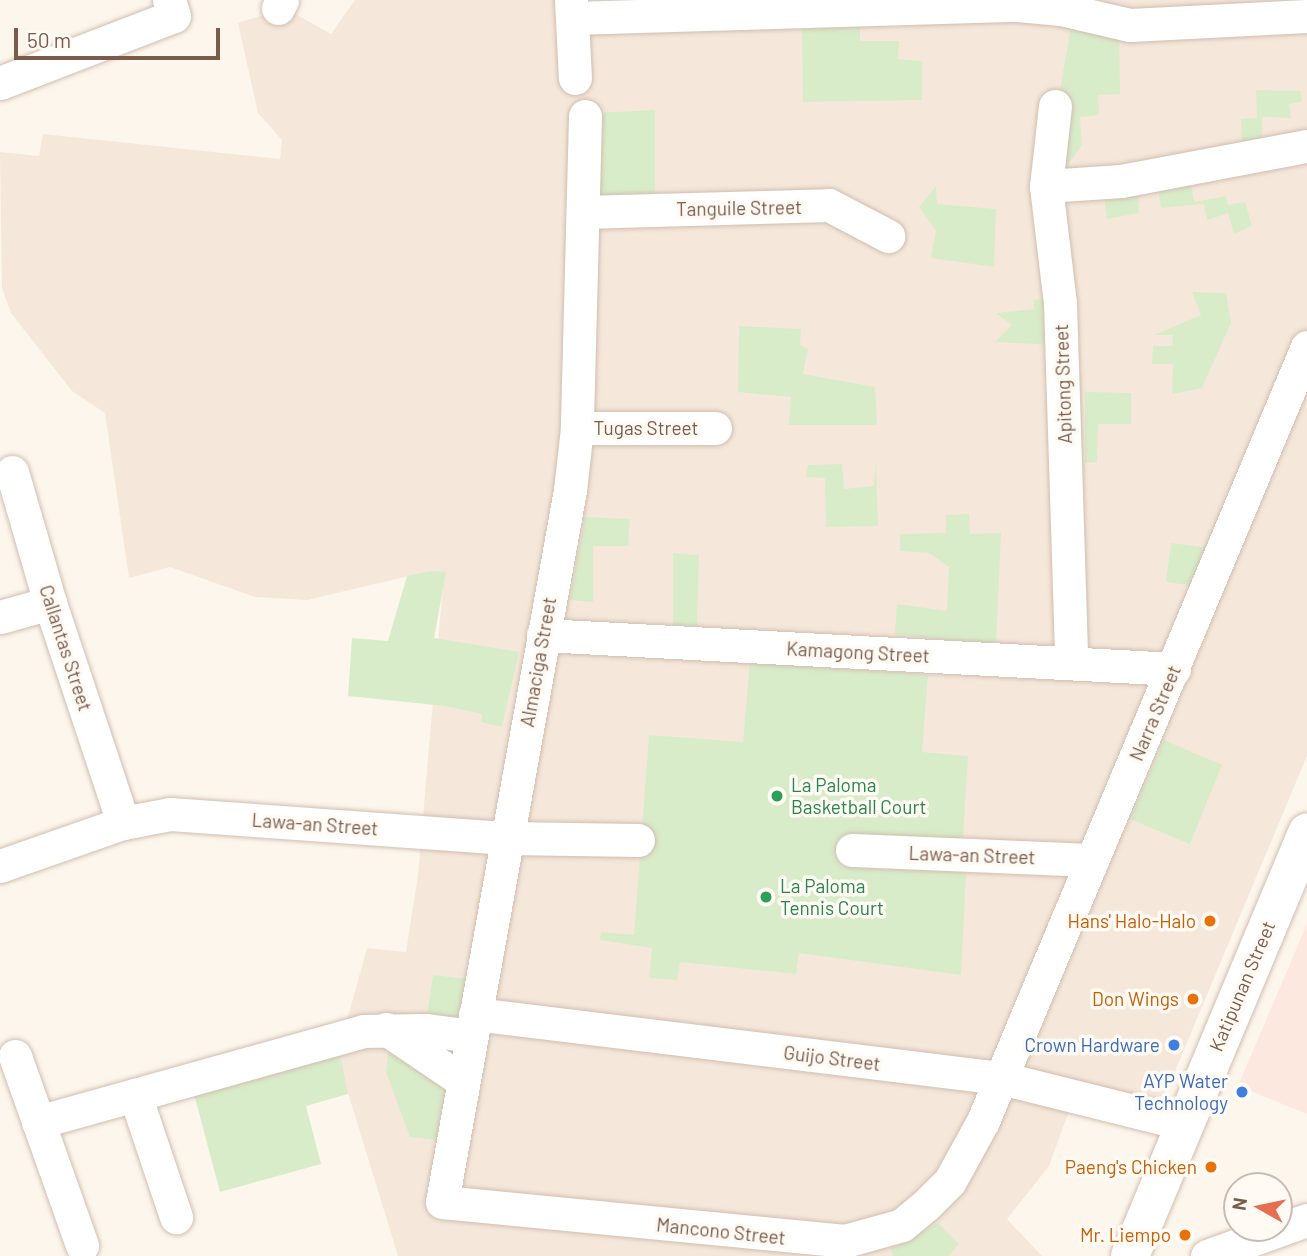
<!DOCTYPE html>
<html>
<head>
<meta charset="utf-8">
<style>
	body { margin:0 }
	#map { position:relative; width:1307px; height:1256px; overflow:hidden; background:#fdf6ec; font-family:Barlow,sans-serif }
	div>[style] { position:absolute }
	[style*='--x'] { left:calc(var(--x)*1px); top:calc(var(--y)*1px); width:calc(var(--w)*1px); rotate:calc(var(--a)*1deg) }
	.residential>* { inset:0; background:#f5e8da }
	.commercial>* { inset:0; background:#fde8e0 }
	.green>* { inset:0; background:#d8ecc9 }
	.roads { filter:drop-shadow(0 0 2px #d1beb0) drop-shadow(0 0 2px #d1beb0) }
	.minor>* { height:33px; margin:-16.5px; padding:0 16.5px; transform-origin:16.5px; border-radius:16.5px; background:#fff }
	.secondary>* { height:38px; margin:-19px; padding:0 19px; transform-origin:19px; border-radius:19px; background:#fff }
	.dots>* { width:19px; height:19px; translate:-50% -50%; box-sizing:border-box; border:4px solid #fffaf3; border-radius:50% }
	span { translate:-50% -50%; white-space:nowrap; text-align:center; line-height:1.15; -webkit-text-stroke:7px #fffaf3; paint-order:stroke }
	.street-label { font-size:19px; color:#7a5c4d }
	.leisure-label { font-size:19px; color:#27864d }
	.left { translate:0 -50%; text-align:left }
	.food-label { font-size:19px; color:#c56008 }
	.right { translate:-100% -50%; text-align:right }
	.shop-label { font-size:19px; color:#366cbe }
	.north { position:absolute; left:1223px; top:1172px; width:70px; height:70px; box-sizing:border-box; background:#fffaf3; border:2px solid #cabbb1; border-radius:50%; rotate:279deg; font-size:19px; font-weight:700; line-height:28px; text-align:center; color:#7a5c4d }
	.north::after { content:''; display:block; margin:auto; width:24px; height:32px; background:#e76f51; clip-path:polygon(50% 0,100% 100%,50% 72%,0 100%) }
	.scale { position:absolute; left:14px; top:28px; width:206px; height:32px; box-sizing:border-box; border:4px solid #7a5c4d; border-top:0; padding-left:9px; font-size:21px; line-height:24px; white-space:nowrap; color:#7a5c4d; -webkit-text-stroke:5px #fffaf3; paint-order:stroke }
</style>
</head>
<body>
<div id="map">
	<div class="residential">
		<i style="clip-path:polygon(355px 0,1307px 0,1307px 756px,1150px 1131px,1069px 1111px,1049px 1166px,1007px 1219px,1042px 1256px,398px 1256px,337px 1057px,367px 948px,406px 952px,418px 875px,444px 573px,430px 571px,307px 600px,255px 597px,170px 567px,129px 578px,105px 413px,72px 391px,11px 313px,2px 288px,0 152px,39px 156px,43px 134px,280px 159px,282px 140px,258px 113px,238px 23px,285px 8px,331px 34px)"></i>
	</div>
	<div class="commercial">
		<i style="clip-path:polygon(1307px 924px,1307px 1114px,1238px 1086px)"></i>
	</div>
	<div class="green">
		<i style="clip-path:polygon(1073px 17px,1119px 30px,1120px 94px,1098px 95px,1099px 115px,1080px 117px,1082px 145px,1052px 186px,1058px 101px)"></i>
		<i style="clip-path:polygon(860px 27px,860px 41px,899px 41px,898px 59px,922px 61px,922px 100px,803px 102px,802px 28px)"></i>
		<i style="clip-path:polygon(1256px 90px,1300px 91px,1302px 101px,1289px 104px,1291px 118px,1262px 117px,1262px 141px,1242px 149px,1241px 119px,1257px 118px)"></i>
		<i style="clip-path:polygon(655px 110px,655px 201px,597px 203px,595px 113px)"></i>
		<i style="clip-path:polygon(1189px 174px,1194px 202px,1226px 196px,1228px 205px,1245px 202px,1252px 226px,1234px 234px,1228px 213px,1207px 220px,1204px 204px,1161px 208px,1157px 181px)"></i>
		<i style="clip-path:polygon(936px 186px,937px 204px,996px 209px,994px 267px,931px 258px,936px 231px,919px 207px)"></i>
		<i style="clip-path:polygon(1138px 192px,1139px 213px,1107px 219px,1104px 196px)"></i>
		<i style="clip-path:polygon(1192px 292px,1226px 293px,1231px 323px,1202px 388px,1172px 394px,1173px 364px,1152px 364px,1153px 346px,1172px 346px,1173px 335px,1154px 335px,1201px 315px)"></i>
		<i style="clip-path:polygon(1051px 298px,1055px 345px,995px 342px,1012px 325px,996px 313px,1034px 309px,1033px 300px)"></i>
		<i style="clip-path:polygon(739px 326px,801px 329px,800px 345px,808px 349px,803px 374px,875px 387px,877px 425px,789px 425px,791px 397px,738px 392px)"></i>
		<i style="clip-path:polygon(1085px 392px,1131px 393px,1131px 424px,1098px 424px,1097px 462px,1085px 463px)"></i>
		<i style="clip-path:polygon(876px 462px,878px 526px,826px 527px,825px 478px,806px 477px,808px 465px,842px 464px,844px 489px,874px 486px)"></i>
		<i style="clip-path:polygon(969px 514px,970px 534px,1001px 533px,996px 646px,895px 634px,897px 604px,947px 611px,949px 567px,929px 553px,900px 551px,900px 534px,946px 533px,946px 515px)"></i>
		<i style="clip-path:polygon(585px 517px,630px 519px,628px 546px,593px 546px,593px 602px,570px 600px)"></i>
		<i style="clip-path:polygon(1171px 543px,1210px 548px,1196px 586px,1166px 582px)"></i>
		<i style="clip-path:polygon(673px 553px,699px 555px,697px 626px,673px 625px)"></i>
		<i style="clip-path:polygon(430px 571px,446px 572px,434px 638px,519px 652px,502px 727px,481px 722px,482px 714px,445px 706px,348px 696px,352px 638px,388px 641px,407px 576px)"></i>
		<i style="clip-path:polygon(750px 661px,928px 675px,922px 752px,968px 756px,961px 872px,966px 873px,961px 975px,799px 953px,796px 974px,680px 962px,677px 980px,649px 978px,652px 948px,600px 940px,601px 932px,634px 935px,649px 735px,743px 742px)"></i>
		<i style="clip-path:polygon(1164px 740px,1222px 765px,1190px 844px,1130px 819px)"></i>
		<i style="clip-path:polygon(433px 975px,468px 979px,437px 1140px,410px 1137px,386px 1072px,393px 1011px,427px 1015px)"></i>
		<i style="clip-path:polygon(339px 1050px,348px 1094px,306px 1106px,321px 1164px,220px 1192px,193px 1090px)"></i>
		<i style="clip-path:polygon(938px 1223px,959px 1244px,949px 1256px,893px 1256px,891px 1249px)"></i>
	</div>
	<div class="roads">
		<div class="minor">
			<i style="--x:571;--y:0;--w:78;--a:87.1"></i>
			<i style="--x:278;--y:8;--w:9;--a:-63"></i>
			<i style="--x:572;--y:18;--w:445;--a:-1.7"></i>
			<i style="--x:1017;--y:5;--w:44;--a:5.2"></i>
			<i style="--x:1061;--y:9;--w:71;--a:13.1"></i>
			<i style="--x:1130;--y:25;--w:177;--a:-2.9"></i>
			<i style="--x:0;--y:83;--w:186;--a:-21.1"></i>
			<i style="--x:174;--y:16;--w:17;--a:-107"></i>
			<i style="--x:1055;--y:106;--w:81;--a:96.4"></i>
			<i style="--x:1046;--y:186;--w:118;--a:83.2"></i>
			<i style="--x:1060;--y:303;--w:360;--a:88.2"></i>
			<i style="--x:585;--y:116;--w:312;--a:91.5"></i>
			<i style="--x:577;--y:428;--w:62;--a:96.4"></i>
			<i style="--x:570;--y:490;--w:723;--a:100.19"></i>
			<i style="--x:442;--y:1202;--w:405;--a:5.5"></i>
			<i style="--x:845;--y:1241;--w:59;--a:-15.7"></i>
			<i style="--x:902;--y:1225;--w:30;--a:-40"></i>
			<i style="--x:925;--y:1206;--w:35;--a:-45"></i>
			<i style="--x:950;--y:1181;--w:68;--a:-61.2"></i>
			<i style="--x:983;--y:1121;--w:839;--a:-67.29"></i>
			<i style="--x:1046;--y:186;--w:75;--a:-3.8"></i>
			<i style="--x:1121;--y:181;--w:189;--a:-10.7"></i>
			<i style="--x:583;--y:212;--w:246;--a:-1.6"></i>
			<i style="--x:829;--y:205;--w:67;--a:27.7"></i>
			<i style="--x:577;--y:428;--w:138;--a:0"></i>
			<i style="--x:12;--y:472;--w:136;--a:73.8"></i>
			<i style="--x:50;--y:603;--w:232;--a:71.6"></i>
			<i style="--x:0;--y:617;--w:52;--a:-15.6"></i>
			<i style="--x:543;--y:635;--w:632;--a:3.08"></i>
			<i style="--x:852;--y:850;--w:240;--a:2.4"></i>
			<i style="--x:0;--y:866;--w:130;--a:-19.3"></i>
			<i style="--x:123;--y:823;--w:48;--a:-10.8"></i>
			<i style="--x:170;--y:814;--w:338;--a:4.1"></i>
			<i style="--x:507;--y:838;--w:131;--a:0.9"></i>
			<i style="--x:475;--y:1014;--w:530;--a:6.94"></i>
			<i style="--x:1001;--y:1078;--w:190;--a:14"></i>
			<i style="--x:386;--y:1029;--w:93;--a:34"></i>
			<i style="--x:15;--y:1056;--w:201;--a:70.5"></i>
			<i style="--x:135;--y:1095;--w:129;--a:71.4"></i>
			<i style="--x:38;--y:1122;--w:338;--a:-15.6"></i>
			<i style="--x:364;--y:1031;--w:62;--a:-0.9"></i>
			<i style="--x:426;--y:1030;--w:46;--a:7.4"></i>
			<i style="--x:1207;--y:1256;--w:106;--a:-19.8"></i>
		</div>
		<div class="secondary">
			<i style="--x:1130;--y:1256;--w:459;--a:-67.3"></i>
		</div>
	</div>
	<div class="dots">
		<i style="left:777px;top:796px;background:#2e9e5b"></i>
		<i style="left:766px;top:897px;background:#2e9e5b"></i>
		<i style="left:1210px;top:921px;background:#e8710a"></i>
		<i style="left:1193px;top:999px;background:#e8710a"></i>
		<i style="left:1174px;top:1045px;background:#3f7fe0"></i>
		<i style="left:1242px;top:1092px;background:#3f7fe0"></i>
		<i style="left:1211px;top:1167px;background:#e8710a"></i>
		<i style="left:1185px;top:1235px;background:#e8710a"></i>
	</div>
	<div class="street-label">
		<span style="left:739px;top:208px;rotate:-1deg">Tanguile Street</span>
		<span style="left:1063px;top:384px;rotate:-92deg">Apitong Street</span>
		<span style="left:646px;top:428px">Tugas Street</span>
		<span style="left:66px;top:648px;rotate:72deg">Callantas Street</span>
		<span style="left:858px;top:652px;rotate:3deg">Kamagong Street</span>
		<span style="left:538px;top:662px;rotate:-80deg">Almaciga Street</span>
		<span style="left:1155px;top:713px;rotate:-67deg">Narra Street</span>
		<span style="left:315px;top:824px;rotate:4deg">Lawa-an Street</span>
		<span style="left:972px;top:855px;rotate:2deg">Lawa-an Street</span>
		<span style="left:1242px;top:986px;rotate:-67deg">Katipunan Street</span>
		<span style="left:832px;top:1058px;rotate:7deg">Guijo Street</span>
		<span style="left:721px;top:1231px;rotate:6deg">Mancono Street</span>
	</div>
	<div class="leisure-label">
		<span class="left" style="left:791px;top:796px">La Paloma<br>Basketball Court</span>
		<span class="left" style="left:780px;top:897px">La Paloma<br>Tennis Court</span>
	</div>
	<div class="food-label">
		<span class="right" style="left:1196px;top:921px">Hans' Halo-Halo</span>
		<span class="right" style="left:1179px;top:999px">Don Wings</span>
		<span class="right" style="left:1197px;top:1167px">Paeng's Chicken</span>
		<span class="right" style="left:1171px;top:1235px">Mr. Liempo</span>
	</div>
	<div class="shop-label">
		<span class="right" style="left:1160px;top:1045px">Crown Hardware</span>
		<span class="right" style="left:1228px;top:1092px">AYP Water<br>Technology</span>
	</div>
	<div class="north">N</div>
	<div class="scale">50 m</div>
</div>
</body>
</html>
